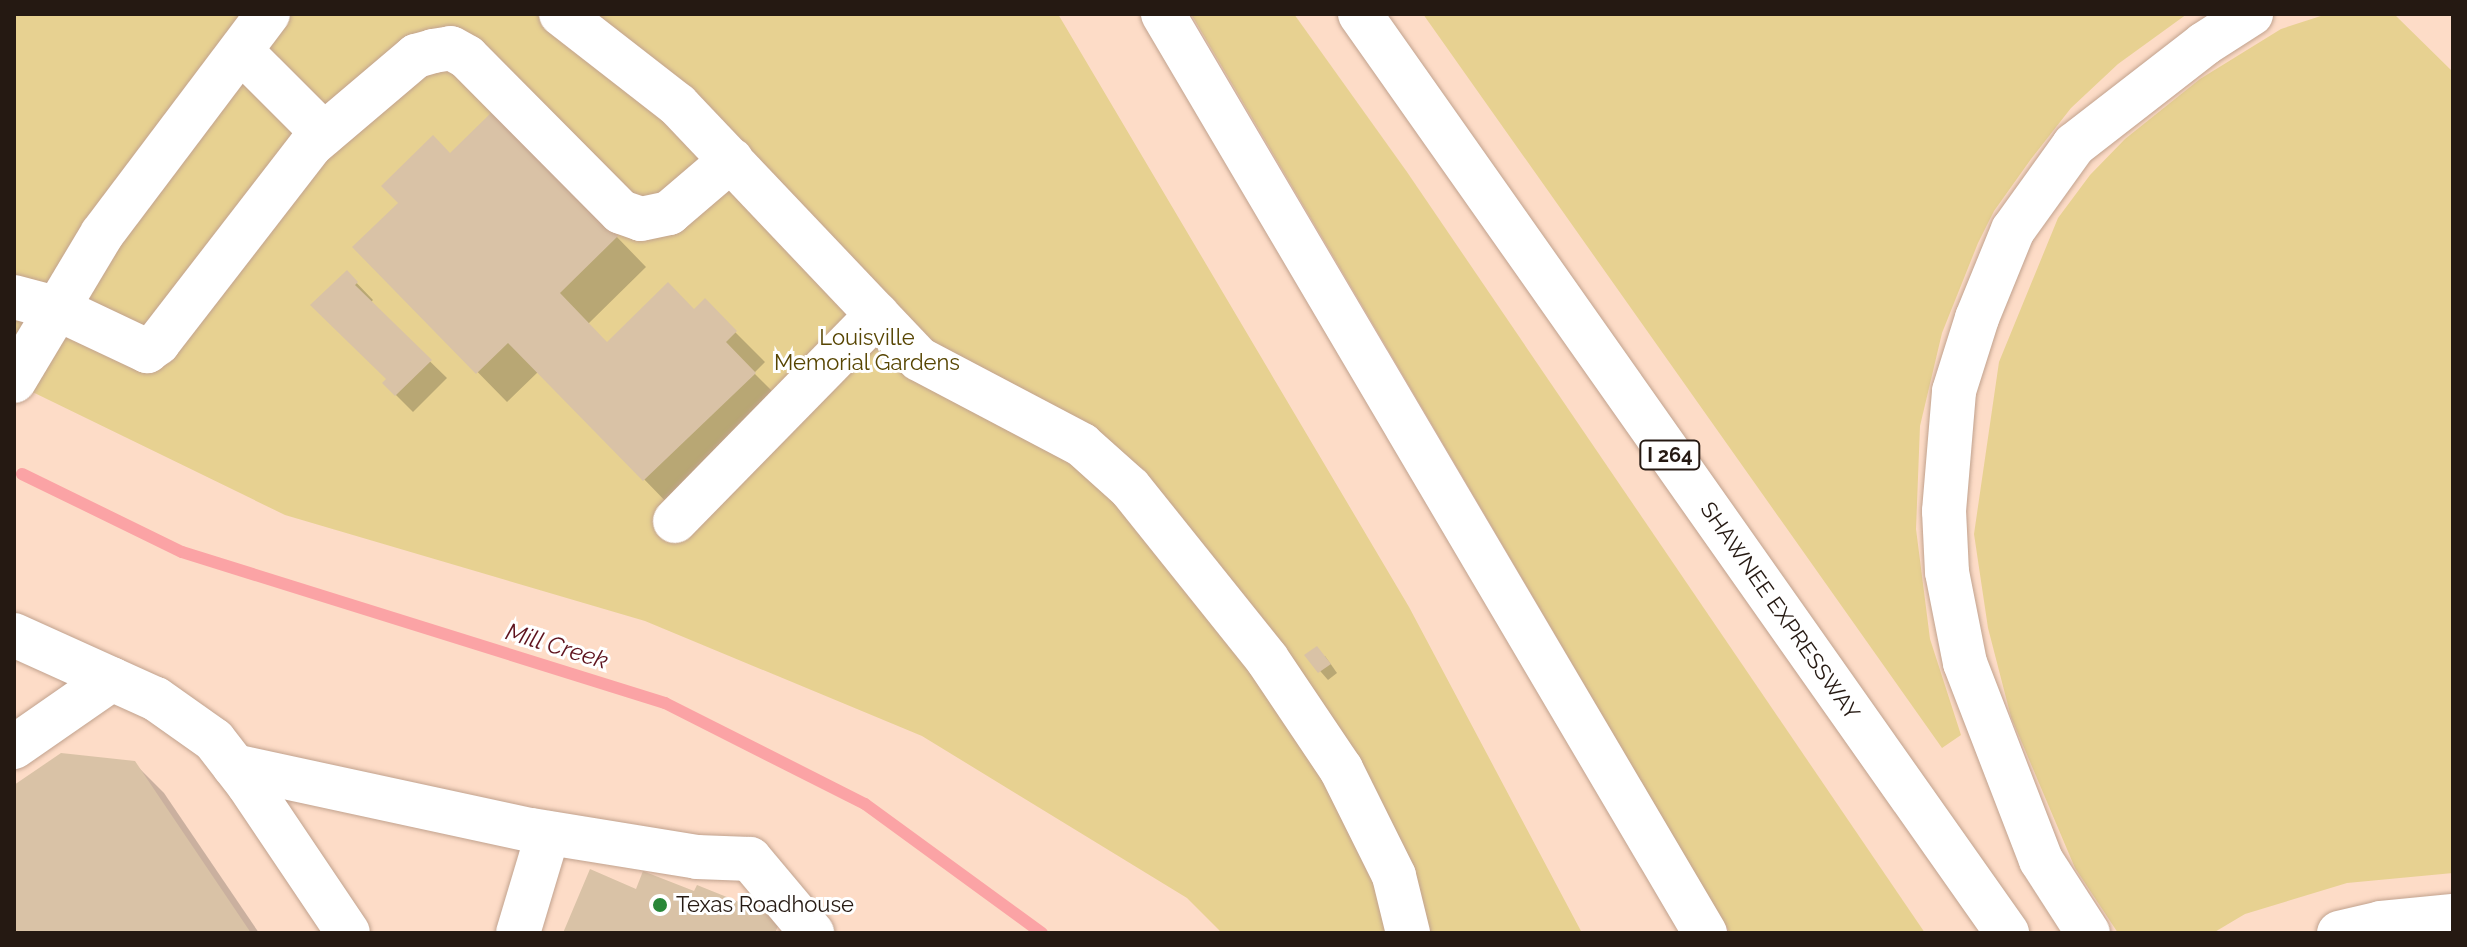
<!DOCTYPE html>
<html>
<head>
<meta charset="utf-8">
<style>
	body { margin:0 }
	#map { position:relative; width:2467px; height:947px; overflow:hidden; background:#fddcc7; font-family:Raleway,sans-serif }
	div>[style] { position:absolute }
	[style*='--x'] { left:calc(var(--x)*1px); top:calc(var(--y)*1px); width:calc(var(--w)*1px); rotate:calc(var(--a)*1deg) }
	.green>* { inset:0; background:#e7d191 }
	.shadow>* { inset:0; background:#0003 }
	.stream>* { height:12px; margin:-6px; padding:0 6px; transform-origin:6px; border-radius:6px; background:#fba3a5 }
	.building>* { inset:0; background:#d9c2a6 }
	.roads { filter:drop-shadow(0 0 2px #c1a28e) drop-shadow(0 0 2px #c1a28e) }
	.minor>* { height:44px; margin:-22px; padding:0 22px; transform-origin:22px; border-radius:22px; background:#fff }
	.highway>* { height:44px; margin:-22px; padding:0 22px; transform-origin:22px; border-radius:22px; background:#fff }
	.dots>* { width:22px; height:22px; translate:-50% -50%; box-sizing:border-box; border:4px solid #fff; border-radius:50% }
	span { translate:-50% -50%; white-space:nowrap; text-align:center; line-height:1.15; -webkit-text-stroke:6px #fff; paint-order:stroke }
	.shield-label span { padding:2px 6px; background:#fff; border:2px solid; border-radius:6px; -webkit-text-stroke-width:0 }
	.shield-label { font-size:20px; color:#251912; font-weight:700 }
	.park-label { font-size:22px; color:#574502 }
	.street-label { font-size:22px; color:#251912 }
	.poi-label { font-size:22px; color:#251912 }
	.left { translate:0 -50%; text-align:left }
	.water-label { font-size:24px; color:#5e121d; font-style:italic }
	.frame { position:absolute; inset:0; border:16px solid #251912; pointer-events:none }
</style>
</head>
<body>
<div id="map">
	<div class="green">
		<i style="clip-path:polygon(14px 14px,1058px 14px,1409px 607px,1582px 933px,1222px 933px,1187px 898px,922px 736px,645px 621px,285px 515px,14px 383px)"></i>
		<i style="clip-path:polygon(1191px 14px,1294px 14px,1407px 172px,1925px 933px,1730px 933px)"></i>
		<i style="clip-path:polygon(1423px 14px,2187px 14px,2118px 64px,2071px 108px,2031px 159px,1994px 211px,1978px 243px,1942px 333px,1920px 426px,1916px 529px,1930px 639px,1961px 735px,1942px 748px)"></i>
		<i style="clip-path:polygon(2327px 14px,2394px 14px,2453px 72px,2453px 873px,2347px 883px,2245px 914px,2213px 933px,2118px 933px,2075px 868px,2011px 717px,1988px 628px,1974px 534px,1999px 362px,2058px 218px,2090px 175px,2125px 139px,2200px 79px,2281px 29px)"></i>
	</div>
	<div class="shadow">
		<i style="clip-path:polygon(525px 142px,646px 267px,588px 324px,607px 344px,694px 311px,734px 331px,765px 362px,754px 373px,784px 403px,674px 510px,539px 371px,507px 402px,355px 247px,450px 156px)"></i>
		<i style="clip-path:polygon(347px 273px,373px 300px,370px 303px,447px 378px,413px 412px,384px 383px,389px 379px)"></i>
		<i style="clip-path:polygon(1307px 656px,1325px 656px,1337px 673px,1328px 680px)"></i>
		<i style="clip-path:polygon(134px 763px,164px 793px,259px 933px,14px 933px,14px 788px)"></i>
	</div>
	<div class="stream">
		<i style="--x:22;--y:474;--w:178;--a:26"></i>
		<i style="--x:182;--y:552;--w:506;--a:17.36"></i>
		<i style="--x:665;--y:703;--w:224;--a:26.8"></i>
		<i style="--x:865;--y:804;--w:219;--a:36.1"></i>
	</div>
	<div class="building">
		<i style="clip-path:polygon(495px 109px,618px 236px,560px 293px,607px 342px,668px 282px,694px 309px,705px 298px,737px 331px,726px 342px,756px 373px,643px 481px,508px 343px,476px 374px,352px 247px,398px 203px,381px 186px,433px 135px,450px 153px)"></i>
		<i style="clip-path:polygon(347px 270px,358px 282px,355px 285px,432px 360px,395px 396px,382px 383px,386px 379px,310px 305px)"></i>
		<i style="clip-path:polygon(1317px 646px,1331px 664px,1318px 673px,1304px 655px)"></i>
		<i style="clip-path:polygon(61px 753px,135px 761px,251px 933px,14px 933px,14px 785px)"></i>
		<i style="clip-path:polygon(590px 869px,636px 889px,643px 871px,694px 891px,697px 885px,781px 919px,775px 933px,563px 933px)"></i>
	</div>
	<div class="roads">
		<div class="minor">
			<i style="--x:561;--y:14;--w:148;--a:37.9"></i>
			<i style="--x:678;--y:105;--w:350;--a:46.5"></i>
			<i style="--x:919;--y:359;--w:184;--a:27.8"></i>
			<i style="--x:1082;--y:445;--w:64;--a:41.9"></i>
			<i style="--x:1130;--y:488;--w:219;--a:51.3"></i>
			<i style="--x:1267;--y:659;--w:133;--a:56.1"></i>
			<i style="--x:1341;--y:769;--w:119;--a:63.6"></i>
			<i style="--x:1394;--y:876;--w:59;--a:76.2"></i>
			<i style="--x:241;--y:51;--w:117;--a:45"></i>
			<i style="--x:14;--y:297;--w:43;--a:14.7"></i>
			<i style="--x:56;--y:308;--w:101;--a:25.3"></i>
			<i style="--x:147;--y:351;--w:14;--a:-36"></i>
			<i style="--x:158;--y:343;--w:250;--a:-52.3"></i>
			<i style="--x:311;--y:145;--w:138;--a:-40.3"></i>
			<i style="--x:416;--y:56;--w:18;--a:-16"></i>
			<i style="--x:433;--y:51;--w:18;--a:-9"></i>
			<i style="--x:451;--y:48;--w:18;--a:29"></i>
			<i style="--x:467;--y:57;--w:218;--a:45.2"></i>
			<i style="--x:621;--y:212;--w:21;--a:19"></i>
			<i style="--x:641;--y:219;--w:29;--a:-12"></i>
			<i style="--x:669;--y:213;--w:82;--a:-40.5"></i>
			<i style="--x:14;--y:381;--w:171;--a:-59.1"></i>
			<i style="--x:102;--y:234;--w:276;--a:-53"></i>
			<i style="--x:675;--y:521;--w:289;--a:-45.6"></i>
			<i style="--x:14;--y:635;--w:156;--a:24.3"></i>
			<i style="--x:156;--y:699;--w:71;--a:35.3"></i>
			<i style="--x:214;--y:740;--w:56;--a:52.3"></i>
			<i style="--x:248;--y:784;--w:179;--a:56.1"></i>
			<i style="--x:14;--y:747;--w:119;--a:-34.8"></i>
			<i style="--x:234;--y:766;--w:304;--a:12.2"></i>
			<i style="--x:531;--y:830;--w:168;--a:9.2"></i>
			<i style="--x:697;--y:857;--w:53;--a:2.2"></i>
			<i style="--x:750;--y:859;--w:97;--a:50"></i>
			<i style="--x:518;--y:933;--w:104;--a:-73.3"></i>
		</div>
		<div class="highway">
			<i style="--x:1163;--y:14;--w:1067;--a:59.47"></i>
			<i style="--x:1360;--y:14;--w:1124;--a:54.85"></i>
			<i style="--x:2088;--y:933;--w:87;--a:-122.8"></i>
			<i style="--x:2041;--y:860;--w:211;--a:-111.1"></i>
			<i style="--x:1965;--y:663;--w:93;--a:-101.2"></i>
			<i style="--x:1947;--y:572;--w:61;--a:-92.8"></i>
			<i style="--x:1944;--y:511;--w:120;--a:-85.2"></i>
			<i style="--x:1954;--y:391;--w:77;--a:-72.5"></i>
			<i style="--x:1977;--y:318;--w:95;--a:-67.8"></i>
			<i style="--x:2013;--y:230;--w:105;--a:-54.3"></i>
			<i style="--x:2074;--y:145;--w:165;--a:-37.8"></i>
			<i style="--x:2204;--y:44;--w:56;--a:-32.6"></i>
			<i style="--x:2339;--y:933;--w:43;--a:-13.4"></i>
			<i style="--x:2381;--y:923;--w:72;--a:-5.6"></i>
		</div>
	</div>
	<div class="dots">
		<i style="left:660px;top:905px;background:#298739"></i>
	</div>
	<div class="shield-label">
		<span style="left:1670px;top:455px">I 264</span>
	</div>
	<div class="park-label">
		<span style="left:867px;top:350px">Louisville<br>Memorial Gardens</span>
	</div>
	<div class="street-label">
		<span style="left:1780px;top:611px;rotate:55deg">SHAWNEE EXPRESSWAY</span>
	</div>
	<div class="poi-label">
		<span class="left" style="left:676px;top:905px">Texas Roadhouse</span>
	</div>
	<div class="water-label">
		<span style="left:557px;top:646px;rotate:17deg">Mill Creek</span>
	</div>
	<div class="frame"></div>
</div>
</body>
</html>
